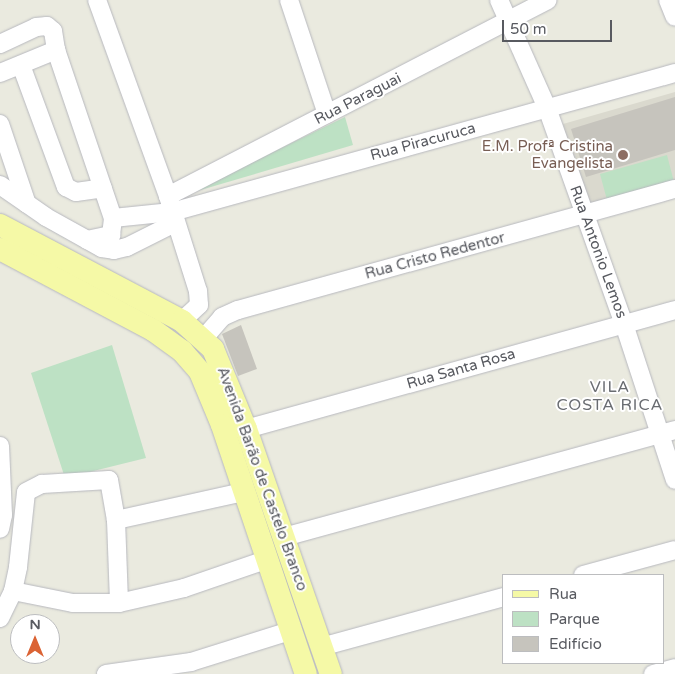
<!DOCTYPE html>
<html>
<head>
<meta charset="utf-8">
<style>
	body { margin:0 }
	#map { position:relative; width:675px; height:674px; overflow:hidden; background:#eaeadf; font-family:"Varela Round",sans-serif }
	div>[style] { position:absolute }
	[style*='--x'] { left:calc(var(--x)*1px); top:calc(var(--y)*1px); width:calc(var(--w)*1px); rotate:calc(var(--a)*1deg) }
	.education>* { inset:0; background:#dad9ce }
	.green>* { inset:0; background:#bde1c4 }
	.building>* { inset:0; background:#c6c4bd }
	.roads { filter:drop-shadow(0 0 1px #b7b8be) drop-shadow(0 0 1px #b7b8be) }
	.minor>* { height:18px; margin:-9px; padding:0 9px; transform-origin:9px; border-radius:9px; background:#fff }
	.major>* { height:22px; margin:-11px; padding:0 11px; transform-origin:11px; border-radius:11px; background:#f5f9a6 }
	.dots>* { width:14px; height:14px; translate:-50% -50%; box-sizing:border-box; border:2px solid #fff; border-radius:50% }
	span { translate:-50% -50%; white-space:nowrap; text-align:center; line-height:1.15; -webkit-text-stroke:4px #fff; paint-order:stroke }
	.street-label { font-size:15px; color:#585a60 }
	.education-label { font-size:15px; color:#785e54 }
	.right { translate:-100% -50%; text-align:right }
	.neighbourhood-label { font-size:16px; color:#696c71; letter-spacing:1px }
	.legend { position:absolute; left:502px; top:574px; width:162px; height:90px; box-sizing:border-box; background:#fff; border:1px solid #bcbdbf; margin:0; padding:6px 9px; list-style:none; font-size:15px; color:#585a60 }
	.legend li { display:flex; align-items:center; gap:10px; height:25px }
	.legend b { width:25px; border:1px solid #bcbdbf }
	.north { position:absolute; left:10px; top:614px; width:50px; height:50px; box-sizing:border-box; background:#fff; border:1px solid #bcbdbf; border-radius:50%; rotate:0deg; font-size:14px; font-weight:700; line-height:20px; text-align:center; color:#585a60 }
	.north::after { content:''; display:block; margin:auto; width:18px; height:22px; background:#db6334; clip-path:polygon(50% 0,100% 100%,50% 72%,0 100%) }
	.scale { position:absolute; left:502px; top:20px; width:110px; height:22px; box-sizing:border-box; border:2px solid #585a60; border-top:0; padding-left:6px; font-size:15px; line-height:18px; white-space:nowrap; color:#585a60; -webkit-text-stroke:4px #fff; paint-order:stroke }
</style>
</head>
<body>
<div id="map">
	<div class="education">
		<i style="clip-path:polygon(675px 92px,675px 185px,587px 209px,563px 124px)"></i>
	</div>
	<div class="green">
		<i style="clip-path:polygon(345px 117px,353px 145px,187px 194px)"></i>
		<i style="clip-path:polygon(667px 155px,674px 182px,607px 200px,600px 174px)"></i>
		<i style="clip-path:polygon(112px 345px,146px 458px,65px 478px,31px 373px)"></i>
	</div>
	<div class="building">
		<i style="clip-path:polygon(675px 97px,675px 150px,586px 177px,571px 129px)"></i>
		<i style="clip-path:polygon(241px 325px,257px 369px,238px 376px,222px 334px)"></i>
	</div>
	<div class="roads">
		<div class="minor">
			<i style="--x:97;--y:0;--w:208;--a:70.1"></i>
			<i style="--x:168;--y:196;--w:100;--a:72.5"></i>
			<i style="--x:198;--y:291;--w:14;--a:86"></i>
			<i style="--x:199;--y:305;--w:23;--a:137"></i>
			<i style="--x:289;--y:0;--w:120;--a:71.6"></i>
			<i style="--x:499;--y:0;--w:118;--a:66"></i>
			<i style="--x:547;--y:108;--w:229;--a:70.4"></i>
			<i style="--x:624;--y:324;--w:164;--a:71.9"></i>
			<i style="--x:668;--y:0;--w:18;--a:68"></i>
			<i style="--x:0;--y:44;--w:40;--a:-25"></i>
			<i style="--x:36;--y:27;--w:11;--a:-5"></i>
			<i style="--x:47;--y:26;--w:8;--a:40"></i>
			<i style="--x:53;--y:31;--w:19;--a:81"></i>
			<i style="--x:56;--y:50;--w:177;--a:71.3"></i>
			<i style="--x:113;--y:218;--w:59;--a:-5.8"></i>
			<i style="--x:172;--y:212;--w:522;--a:-15.45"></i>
			<i style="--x:21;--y:65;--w:130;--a:69.8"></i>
			<i style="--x:66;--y:187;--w:11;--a:27"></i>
			<i style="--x:76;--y:192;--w:27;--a:-8"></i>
			<i style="--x:0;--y:73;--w:61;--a:-22.3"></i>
			<i style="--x:0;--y:124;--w:84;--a:71.4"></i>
			<i style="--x:0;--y:185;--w:56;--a:34.8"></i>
			<i style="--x:46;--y:217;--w:64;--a:29"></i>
			<i style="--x:102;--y:248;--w:12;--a:9"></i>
			<i style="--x:114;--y:250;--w:13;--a:-13"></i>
			<i style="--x:127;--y:247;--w:54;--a:-26.6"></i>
			<i style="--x:168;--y:196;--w:427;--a:-27.3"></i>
			<i style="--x:87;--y:240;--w:25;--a:-12"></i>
			<i style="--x:111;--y:235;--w:17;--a:-83"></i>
			<i style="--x:204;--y:338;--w:28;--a:-49"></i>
			<i style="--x:222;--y:317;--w:17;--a:-24"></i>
			<i style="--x:238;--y:310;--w:453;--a:-15.5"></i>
			<i style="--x:246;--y:429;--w:445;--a:-15.5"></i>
			<i style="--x:0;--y:446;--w:69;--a:87.5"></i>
			<i style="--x:3;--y:515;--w:14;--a:102"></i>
			<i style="--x:116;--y:520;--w:130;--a:-12.4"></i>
			<i style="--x:284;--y:537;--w:405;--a:-15.3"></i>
			<i style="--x:583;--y:575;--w:95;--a:-15.2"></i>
			<i style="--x:13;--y:591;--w:61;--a:11.3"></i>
			<i style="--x:73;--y:603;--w:46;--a:0"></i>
			<i style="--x:119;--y:603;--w:67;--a:-13"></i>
			<i style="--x:184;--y:588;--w:87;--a:-18.9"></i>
			<i style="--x:0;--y:618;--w:30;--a:-64"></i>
			<i style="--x:13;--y:591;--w:25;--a:-78"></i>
			<i style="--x:18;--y:567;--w:75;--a:-83.9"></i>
			<i style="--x:26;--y:492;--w:18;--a:-27"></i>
			<i style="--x:42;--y:484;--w:67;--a:-3.4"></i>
			<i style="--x:109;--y:480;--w:41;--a:80.1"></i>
			<i style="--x:116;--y:520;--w:83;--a:87.9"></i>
			<i style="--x:321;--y:647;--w:190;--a:-15.3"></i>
			<i style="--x:106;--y:674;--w:86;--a:-8"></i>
			<i style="--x:191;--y:662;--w:104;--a:-17.4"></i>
			<i style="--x:653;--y:674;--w:23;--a:-15"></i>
		</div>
		<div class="major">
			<i style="--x:0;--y:225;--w:206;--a:27.8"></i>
			<i style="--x:182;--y:321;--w:42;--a:42.1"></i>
			<i style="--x:213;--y:349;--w:87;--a:67.6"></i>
			<i style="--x:246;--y:429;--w:259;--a:70.9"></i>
			<i style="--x:0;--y:249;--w:173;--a:27.9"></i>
			<i style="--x:153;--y:330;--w:36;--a:36"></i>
			<i style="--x:182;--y:351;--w:28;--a:49"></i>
			<i style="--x:200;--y:372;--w:57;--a:67.5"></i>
			<i style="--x:222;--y:425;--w:263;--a:71.4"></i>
		</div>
	</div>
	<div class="dots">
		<i style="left:623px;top:155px;background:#8d6e63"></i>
	</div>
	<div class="street-label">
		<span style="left:358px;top:99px;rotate:-27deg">Rua Paraguai</span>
		<span style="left:423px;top:142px;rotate:-15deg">Rua Piracuruca</span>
		<span style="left:598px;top:252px;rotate:70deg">Rua Antonio Lemos</span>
		<span style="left:435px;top:256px;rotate:-15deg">Rua Cristo Redentor</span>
		<span style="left:461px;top:369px;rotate:-16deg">Rua Santa Rosa</span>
		<span style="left:262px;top:479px;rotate:70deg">Avenida Barão de Castelo Branco</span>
	</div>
	<div class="education-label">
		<span class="right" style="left:613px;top:155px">E.M. Profª Cristina<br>Evangelista</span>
	</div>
	<div class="neighbourhood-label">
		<span style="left:610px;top:396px">VILA<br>COSTA RICA</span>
	</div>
	<ul class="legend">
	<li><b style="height:6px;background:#f5f9a6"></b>Rua</li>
	<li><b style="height:14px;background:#bde1c4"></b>Parque</li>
	<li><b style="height:14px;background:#c6c4bd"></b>Edifício</li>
	</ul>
	<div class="north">N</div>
	<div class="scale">50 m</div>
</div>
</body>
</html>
